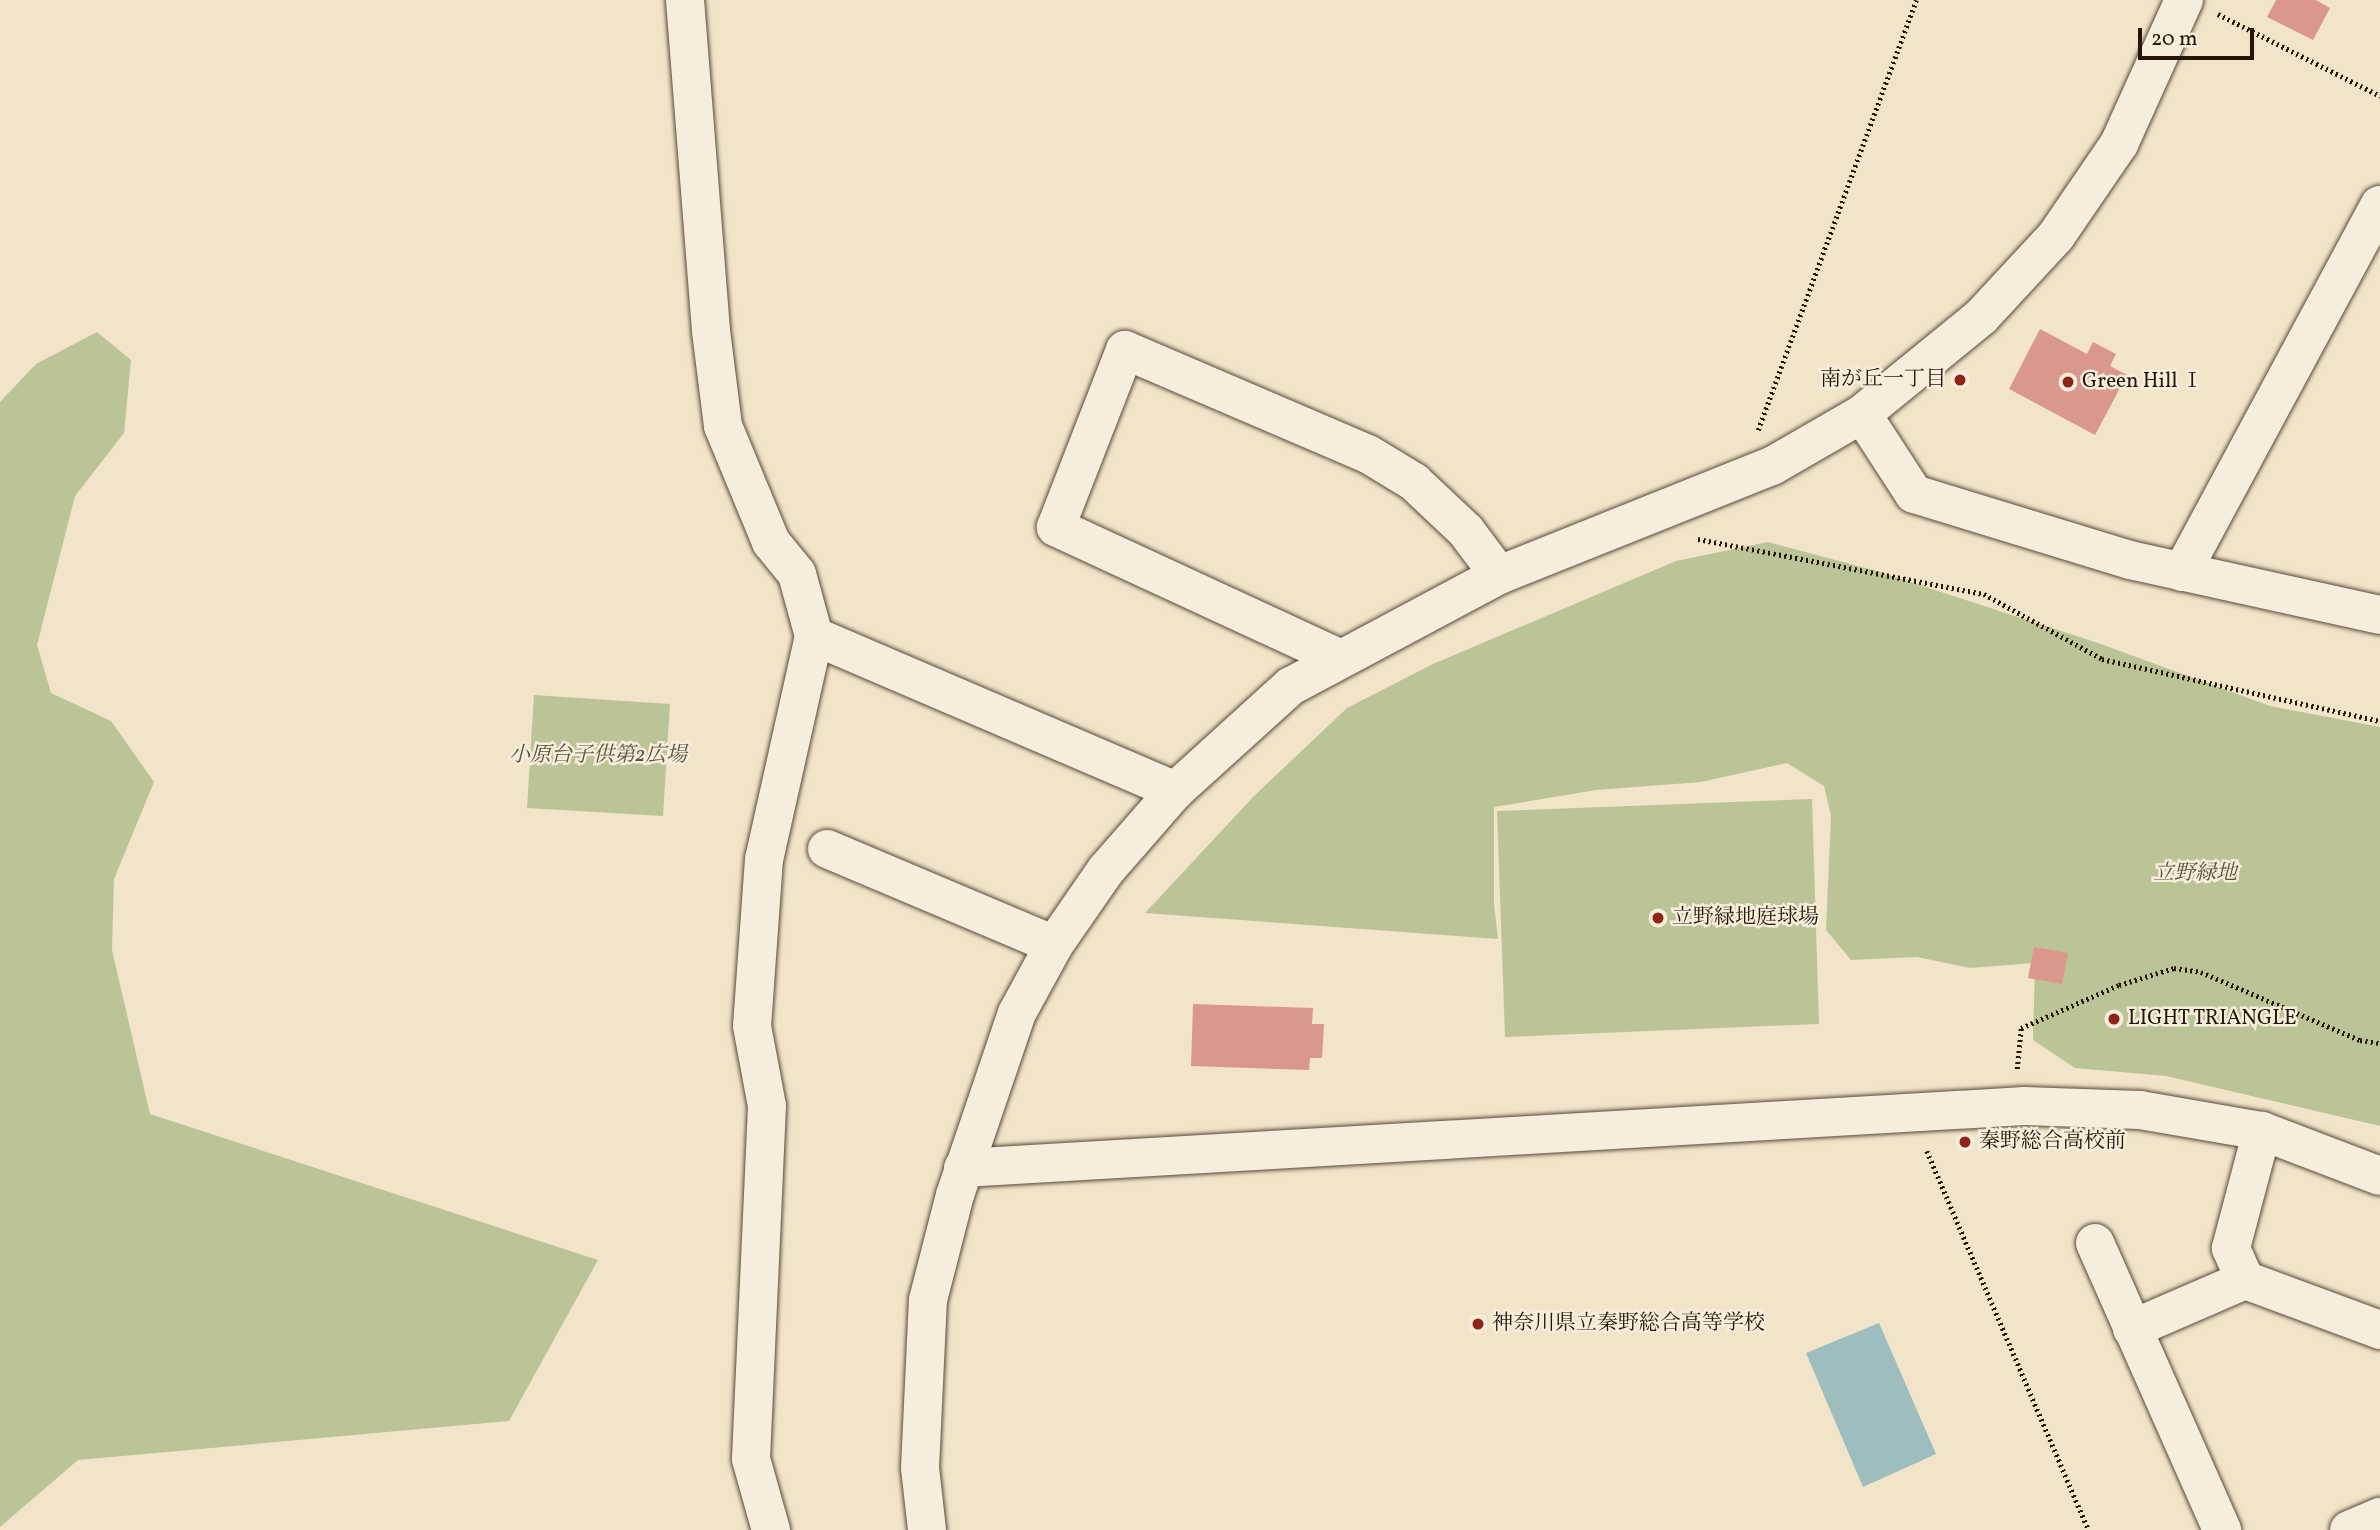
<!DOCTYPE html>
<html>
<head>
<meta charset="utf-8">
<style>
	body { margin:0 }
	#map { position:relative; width:2380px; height:1530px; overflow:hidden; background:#f2e4c9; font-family:Vollkorn,"Noto Serif JP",serif }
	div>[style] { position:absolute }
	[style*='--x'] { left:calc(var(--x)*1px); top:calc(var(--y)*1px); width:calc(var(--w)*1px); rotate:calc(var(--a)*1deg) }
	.green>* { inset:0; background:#bbc496 }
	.water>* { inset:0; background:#9dbdbe }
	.building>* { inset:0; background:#da978b }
	.path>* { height:4.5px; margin-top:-2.25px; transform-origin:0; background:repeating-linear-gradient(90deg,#251609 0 2px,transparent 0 5.5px) }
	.roads { filter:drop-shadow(0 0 2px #584a39) drop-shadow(0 0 2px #584a39) }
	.minor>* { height:38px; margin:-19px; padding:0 19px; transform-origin:19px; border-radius:19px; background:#f7eddc }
	.dots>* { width:19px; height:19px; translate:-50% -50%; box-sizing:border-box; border:4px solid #f7eddc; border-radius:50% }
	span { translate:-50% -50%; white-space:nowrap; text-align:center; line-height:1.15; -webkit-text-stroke:5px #f7eddc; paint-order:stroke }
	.poi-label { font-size:21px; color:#251609 }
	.right { translate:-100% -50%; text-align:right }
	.left { translate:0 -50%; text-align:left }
	.park-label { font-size:21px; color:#5a533a; font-style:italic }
	.scale { position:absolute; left:2138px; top:28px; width:116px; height:32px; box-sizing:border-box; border:4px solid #251609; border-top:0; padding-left:9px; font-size:21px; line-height:24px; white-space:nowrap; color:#251609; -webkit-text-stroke:5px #f7eddc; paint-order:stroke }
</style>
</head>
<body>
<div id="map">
	<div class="green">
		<i style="clip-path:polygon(97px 332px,131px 360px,124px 433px,75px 496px,37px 645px,51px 693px,111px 721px,154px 782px,114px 879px,112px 950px,150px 1114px,598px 1260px,509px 1421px,78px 1460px,0 1527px,0 402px,36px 364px)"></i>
		<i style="clip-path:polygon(1768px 542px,1877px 571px,2098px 643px,2270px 706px,2380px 727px,2380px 1126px,2166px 1076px,2075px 1068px,2033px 1040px,2035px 963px,1970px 968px,1917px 957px,1851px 960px,1826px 930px,1831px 816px,1824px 786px,1787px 763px,1701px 782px,1596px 790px,1494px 807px,1494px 904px,1498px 939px,1145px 913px,1254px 796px,1347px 708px,1433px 664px,1676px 561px)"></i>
		<i style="clip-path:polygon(534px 695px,670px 704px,663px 816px,527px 808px)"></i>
		<i style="clip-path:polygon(1812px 799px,1819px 1024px,1505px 1037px,1497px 811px)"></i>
	</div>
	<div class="water">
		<i style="clip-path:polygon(1879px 1323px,1936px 1454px,1863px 1487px,1806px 1353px)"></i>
	</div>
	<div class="building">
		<i style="clip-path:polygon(2276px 0,2316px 0,2330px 8px,2313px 40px,2267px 17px)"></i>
		<i style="clip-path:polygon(2040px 329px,2087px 354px,2093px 342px,2116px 354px,2110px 366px,2127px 375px,2095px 435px,2009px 389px)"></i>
		<i style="clip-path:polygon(2034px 947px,2068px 953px,2062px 984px,2028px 978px)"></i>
		<i style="clip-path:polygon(1193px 1004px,1313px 1008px,1312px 1024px,1324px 1024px,1322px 1058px,1310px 1058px,1309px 1070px,1191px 1066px)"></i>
	</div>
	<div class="path">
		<i style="--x:2218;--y:14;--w:182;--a:26.8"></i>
		<i style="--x:1758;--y:430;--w:458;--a:-69.8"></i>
		<i style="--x:1698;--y:539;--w:291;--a:10.9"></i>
		<i style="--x:1984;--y:594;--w:135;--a:28.8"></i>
		<i style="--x:2102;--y:659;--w:285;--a:12.6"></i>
		<i style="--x:2017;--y:1069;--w:41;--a:-84.4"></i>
		<i style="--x:2021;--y:1028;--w:107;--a:-23.7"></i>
		<i style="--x:2119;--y:985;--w:58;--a:-17.2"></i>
		<i style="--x:2174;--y:968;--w:27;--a:8"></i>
		<i style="--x:2201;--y:972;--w:173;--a:23.2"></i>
		<i style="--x:2360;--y:1040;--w:20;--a:9"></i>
		<i style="--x:1927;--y:1151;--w:412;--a:66.9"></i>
	</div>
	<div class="roads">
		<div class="minor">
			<i style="--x:685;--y:0;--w:332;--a:85.5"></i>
			<i style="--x:711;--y:331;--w:96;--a:82.8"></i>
			<i style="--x:723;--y:426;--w:126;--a:67.5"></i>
			<i style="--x:771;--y:542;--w:41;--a:50.9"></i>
			<i style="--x:797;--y:574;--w:64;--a:74.7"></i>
			<i style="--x:814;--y:636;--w:229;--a:102.6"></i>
			<i style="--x:764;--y:859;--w:167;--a:94.1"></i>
			<i style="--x:752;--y:1026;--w:81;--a:79.4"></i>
			<i style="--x:767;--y:1106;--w:353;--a:92.6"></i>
			<i style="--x:751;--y:1459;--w:74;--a:74.3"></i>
			<i style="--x:1862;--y:414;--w:95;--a:57"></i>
			<i style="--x:1914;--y:494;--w:226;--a:17"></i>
			<i style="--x:2130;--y:560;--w:256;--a:12.4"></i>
			<i style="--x:2182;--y:572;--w:417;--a:-61.7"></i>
			<i style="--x:814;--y:636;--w:393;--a:23.2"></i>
			<i style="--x:1339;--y:658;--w:312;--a:-155.2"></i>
			<i style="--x:1056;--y:527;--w:190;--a:-68.7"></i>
			<i style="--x:1125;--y:350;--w:264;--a:23.2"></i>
			<i style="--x:1368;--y:454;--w:54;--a:31.3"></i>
			<i style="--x:1414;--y:482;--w:71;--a:43.3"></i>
			<i style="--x:1466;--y:531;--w:55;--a:53.1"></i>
			<i style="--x:827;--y:849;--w:246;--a:22.9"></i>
			<i style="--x:963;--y:1168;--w:1063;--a:-3.34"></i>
			<i style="--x:2024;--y:1106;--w:116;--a:2"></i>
			<i style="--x:2140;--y:1110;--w:124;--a:9.8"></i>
			<i style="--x:2262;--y:1131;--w:126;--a:20.9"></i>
			<i style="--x:2095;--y:1243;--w:314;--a:66.1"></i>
			<i style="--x:2245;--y:1280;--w:35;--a:-114"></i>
			<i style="--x:2231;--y:1248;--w:121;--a:-75.2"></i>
			<i style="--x:2132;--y:1329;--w:123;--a:-23.4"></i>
			<i style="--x:2245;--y:1280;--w:144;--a:20.3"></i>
			<i style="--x:927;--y:1530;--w:62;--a:-96.4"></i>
			<i style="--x:920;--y:1468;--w:168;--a:-87.3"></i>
			<i style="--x:928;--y:1300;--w:108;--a:-75.6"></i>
			<i style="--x:955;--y:1195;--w:192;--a:-71.2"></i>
			<i style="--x:1017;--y:1013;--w:77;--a:-61.4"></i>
			<i style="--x:1054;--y:945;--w:91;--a:-55.3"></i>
			<i style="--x:1106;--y:870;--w:105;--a:-48.9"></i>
			<i style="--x:1175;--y:791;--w:156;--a:-42.2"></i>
			<i style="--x:1291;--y:686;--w:236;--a:-28.1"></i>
			<i style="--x:1499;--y:575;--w:294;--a:-21.8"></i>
			<i style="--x:1772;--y:466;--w:104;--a:-30"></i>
			<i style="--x:1862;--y:414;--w:154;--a:-39.2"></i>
			<i style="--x:1981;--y:317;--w:110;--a:-47.2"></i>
			<i style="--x:2056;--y:236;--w:112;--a:-55.6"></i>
			<i style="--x:2119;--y:144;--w:158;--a:-65.7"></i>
			<i style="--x:2349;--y:1530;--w:34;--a:-23"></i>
		</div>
	</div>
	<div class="dots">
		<i style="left:1960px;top:380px;background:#8f2418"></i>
		<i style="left:2068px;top:382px;background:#8f2418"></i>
		<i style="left:1658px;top:918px;background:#8f2418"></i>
		<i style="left:2114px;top:1019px;background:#8f2418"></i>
		<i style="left:1965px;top:1142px;background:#8f2418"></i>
		<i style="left:1478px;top:1324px;background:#8f2418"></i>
	</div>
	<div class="poi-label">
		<span class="right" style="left:1946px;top:380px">南が丘一丁目</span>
		<span class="left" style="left:2082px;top:382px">Green Hill Ⅰ</span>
		<span class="left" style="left:1672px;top:918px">立野緑地庭球場</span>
		<span class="left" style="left:2128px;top:1019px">LIGHT TRIANGLE</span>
		<span class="left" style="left:1979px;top:1142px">秦野総合高校前</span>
		<span class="left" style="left:1492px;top:1324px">神奈川県立秦野総合高等学校</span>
	</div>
	<div class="park-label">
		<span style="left:598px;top:756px">小原台子供第2広場</span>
		<span style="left:2195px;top:874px">立野緑地</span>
	</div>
	<div class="scale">20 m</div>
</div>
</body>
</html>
